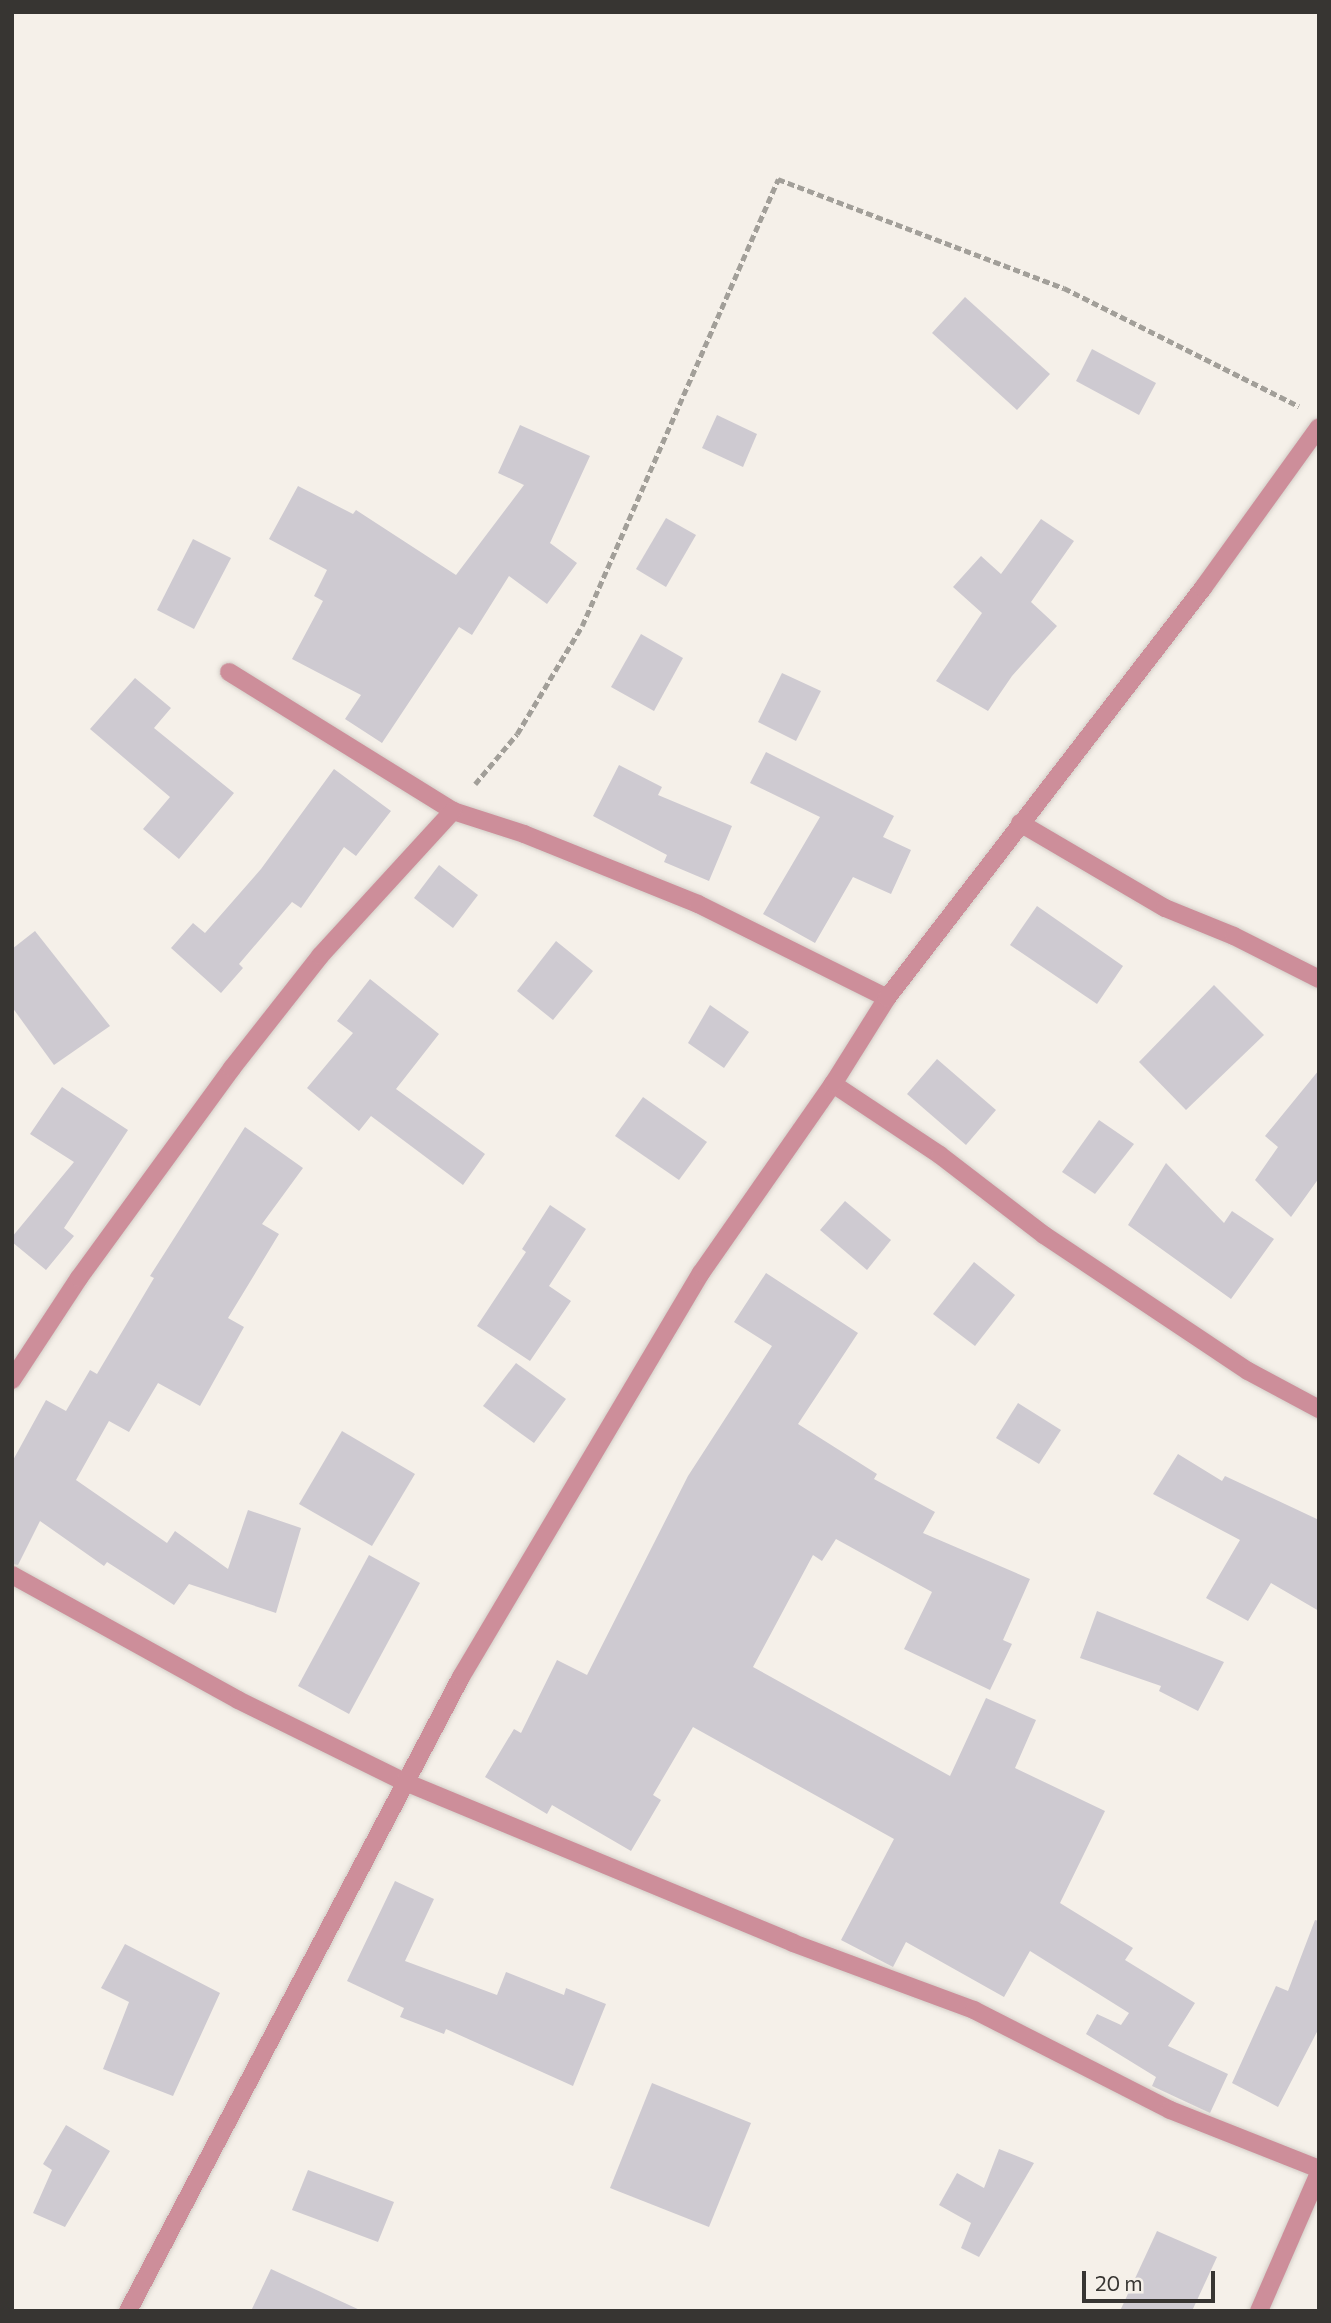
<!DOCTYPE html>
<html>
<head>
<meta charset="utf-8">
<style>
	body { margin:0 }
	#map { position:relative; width:1331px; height:2323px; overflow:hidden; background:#f5f0e9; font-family:Commissioner,sans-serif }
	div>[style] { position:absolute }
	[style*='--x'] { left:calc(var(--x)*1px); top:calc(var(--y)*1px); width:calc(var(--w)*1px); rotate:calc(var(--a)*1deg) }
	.building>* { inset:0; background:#cecad1 }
	.path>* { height:4.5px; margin-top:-2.25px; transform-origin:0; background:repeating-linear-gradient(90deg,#a29f99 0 7px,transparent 0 10.5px) }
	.roads { filter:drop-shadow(0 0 2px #d3cec8) drop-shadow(0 0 2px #d3cec8) }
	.street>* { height:18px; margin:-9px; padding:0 9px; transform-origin:9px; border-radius:9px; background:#cd8e9a }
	span { translate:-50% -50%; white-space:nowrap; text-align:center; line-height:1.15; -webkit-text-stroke:6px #f5f0e9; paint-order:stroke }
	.frame { position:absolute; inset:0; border:14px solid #373532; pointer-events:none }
	.scale { position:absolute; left:1082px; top:2271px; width:133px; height:32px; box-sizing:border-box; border:4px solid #373532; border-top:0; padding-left:9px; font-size:21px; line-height:24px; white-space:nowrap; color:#373532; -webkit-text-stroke:5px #f5f0e9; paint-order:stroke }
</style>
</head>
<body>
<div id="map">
	<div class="building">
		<i style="clip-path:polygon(965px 297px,1050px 374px,1017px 410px,932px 333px)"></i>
		<i style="clip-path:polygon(1092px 349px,1156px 383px,1139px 415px,1076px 381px)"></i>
		<i style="clip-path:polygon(717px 415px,757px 434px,743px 467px,702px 448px)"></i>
		<i style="clip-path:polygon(520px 425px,590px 456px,550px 543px,577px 563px,547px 604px,509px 576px,472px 635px,459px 627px,382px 743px,345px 719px,361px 695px,292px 659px,323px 601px,314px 596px,327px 570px,269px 539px,298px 486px,353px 514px,356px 510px,456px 575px,524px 485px,498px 473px)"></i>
		<i style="clip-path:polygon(666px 518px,696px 535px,666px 587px,636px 569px)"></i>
		<i style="clip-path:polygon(1041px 519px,1074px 541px,1031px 602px,1057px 626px,1012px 676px,988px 711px,936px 681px,982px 613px,953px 587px,981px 556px,1001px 574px)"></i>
		<i style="clip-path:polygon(193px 539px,231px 558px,194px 629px,157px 610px)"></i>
		<i style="clip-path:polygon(641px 634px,683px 658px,654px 711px,611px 687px)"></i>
		<i style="clip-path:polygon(782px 673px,821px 691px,796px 741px,758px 722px)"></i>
		<i style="clip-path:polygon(135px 678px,171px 708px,154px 728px,234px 793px,179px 859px,143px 829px,170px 797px,90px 729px)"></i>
		<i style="clip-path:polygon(766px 752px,894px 816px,883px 837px,911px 850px,891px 894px,853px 877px,815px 943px,763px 914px,820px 817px,750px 783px)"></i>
		<i style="clip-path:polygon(619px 765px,662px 787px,658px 795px,732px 826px,709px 881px,664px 862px,667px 855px,593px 816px)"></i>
		<i style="clip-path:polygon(334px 769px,391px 811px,356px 856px,344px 847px,301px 908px,292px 902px,239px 964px,243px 968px,221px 993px,171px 948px,193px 923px,205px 933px,261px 869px)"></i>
		<i style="clip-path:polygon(439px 865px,478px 895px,453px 928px,414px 898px)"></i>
		<i style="clip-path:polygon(1037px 906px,1123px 966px,1097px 1004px,1010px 945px)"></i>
		<i style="clip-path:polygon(35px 931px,110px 1026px,54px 1065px,12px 1007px,12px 949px)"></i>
		<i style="clip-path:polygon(556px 941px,593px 971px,553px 1020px,517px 991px)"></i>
		<i style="clip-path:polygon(370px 979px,439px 1034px,396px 1089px,485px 1154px,463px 1185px,371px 1116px,359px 1131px,307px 1088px,353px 1033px,337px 1021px)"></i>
		<i style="clip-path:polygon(1214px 985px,1264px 1035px,1186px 1110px,1139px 1062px)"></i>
		<i style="clip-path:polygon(710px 1005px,749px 1032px,724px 1068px,688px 1043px)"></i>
		<i style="clip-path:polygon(937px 1059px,996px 1110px,966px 1145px,907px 1094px)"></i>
		<i style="clip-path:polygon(1319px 1070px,1319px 1178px,1291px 1217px,1255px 1180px,1278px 1147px,1265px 1136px)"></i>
		<i style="clip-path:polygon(62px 1087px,128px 1130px,64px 1228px,74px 1236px,46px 1270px,12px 1242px,12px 1237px,74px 1162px,30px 1134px)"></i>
		<i style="clip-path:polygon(643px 1097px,707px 1142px,679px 1180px,615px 1136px)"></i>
		<i style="clip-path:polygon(1099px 1120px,1134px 1144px,1095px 1194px,1062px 1172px)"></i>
		<i style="clip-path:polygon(245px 1127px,303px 1168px,262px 1224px,279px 1234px,228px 1318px,244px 1327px,200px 1406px,158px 1383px,129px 1432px,109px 1421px,76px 1480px,167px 1543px,175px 1531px,228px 1569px,248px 1510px,301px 1528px,276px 1613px,189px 1584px,174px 1605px,107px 1562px,104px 1566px,40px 1521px,18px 1565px,12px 1564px,12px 1462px,46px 1400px,66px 1411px,90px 1370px,97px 1374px,154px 1278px,150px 1276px)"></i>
		<i style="clip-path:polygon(1166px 1163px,1224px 1223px,1232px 1211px,1274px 1239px,1231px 1299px,1128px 1225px)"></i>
		<i style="clip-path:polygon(845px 1201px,891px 1240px,867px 1270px,820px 1230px)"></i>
		<i style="clip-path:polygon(550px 1205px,586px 1229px,549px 1286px,571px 1301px,530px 1361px,477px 1326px,526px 1252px,522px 1249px)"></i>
		<i style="clip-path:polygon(974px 1262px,1015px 1295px,975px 1346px,933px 1314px)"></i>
		<i style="clip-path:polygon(766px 1273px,858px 1333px,798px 1424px,877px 1474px,874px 1479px,935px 1512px,923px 1533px,1030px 1579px,1003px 1640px,1012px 1644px,990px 1690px,904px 1649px,932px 1592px,836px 1539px,822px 1561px,813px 1555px,753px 1667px,950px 1776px,986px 1698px,1036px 1720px,1015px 1768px,1105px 1811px,1060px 1903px,1133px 1948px,1125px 1960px,1195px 2003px,1168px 2046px,1228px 2074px,1210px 2113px,1152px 2086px,1156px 2077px,1086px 2034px,1097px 2014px,1121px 2025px,1129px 2013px,1030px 1951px,1004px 1997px,906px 1942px,893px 1967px,841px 1940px,894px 1839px,693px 1727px,653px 1795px,661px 1800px,631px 1851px,552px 1805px,547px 1814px,485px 1777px,514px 1729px,521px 1733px,557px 1660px,587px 1675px,688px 1476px,772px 1346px,734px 1322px)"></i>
		<i style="clip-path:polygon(516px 1363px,566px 1399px,534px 1443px,483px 1406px)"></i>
		<i style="clip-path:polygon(1018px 1403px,1061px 1430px,1039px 1464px,996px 1438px)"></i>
		<i style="clip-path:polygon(342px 1431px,415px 1474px,372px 1546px,299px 1504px)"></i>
		<i style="clip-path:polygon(1178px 1454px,1222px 1481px,1225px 1476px,1319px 1520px,1319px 1611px,1271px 1583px,1248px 1621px,1206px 1598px,1240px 1540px,1153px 1494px)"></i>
		<i style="clip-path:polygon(369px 1555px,420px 1583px,349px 1714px,298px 1686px)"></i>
		<i style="clip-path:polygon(1097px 1611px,1224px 1662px,1198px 1711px,1159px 1691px,1161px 1686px,1080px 1658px)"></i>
		<i style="clip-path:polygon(395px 1881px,434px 1899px,405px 1961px,497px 1995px,506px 1972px,564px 1995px,566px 1988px,606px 2004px,573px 2086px,446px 2029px,444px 2034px,400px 2017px,404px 2008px,347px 1981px)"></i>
		<i style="clip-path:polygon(1315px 1920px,1319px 1921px,1319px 2028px,1278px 2107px,1232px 2083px,1276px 1986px,1288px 1991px)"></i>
		<i style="clip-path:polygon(125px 1944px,220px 1993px,173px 2096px,103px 2069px,129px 2002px,101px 1988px)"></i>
		<i style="clip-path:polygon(652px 2083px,751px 2123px,709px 2227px,610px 2188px)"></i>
		<i style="clip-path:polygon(66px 2125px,110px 2151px,65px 2227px,33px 2213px,52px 2170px,43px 2164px)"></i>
		<i style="clip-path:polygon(999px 2149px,1034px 2163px,979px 2257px,961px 2248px,971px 2223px,939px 2205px,957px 2173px,984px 2188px)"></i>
		<i style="clip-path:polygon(308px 2170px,394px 2202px,378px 2242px,292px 2210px)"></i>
		<i style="clip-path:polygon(1157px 2231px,1217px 2257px,1192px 2311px,1120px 2311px)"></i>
		<i style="clip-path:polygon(271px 2269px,362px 2311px,251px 2311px)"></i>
	</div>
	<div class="path">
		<i style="--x:475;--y:784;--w:65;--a:-50"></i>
		<i style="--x:517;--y:734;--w:126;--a:-59"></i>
		<i style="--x:582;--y:626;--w:488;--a:-66.3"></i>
		<i style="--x:778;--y:179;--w:306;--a:20.9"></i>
		<i style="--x:1064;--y:288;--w:263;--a:26.7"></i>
	</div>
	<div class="roads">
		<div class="street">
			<i style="--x:229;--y:672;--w:264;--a:31.8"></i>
			<i style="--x:453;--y:811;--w:75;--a:17.9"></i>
			<i style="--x:524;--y:834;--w:188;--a:21.9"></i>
			<i style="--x:698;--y:904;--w:211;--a:26.4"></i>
			<i style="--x:1020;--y:823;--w:168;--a:30.4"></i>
			<i style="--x:1165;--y:908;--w:74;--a:22.1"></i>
			<i style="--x:1234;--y:936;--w:95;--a:26.8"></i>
			<i style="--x:833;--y:1084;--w:128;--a:33.6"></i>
			<i style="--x:940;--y:1155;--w:131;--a:37.6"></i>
			<i style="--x:1044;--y:1235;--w:245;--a:33.7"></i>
			<i style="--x:1248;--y:1371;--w:81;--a:28.2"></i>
			<i style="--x:12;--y:1380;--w:122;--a:-56.7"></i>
			<i style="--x:79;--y:1278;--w:260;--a:-53.9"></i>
			<i style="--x:232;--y:1068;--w:142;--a:-51.8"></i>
			<i style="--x:320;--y:956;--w:197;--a:-47.5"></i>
			<i style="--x:12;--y:1575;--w:258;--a:28.9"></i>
			<i style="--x:238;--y:1700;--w:186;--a:26.2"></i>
			<i style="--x:405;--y:1782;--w:420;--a:22.5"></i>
			<i style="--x:793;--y:1943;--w:193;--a:20.3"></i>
			<i style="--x:974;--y:2010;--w:220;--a:27"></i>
			<i style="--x:1170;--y:2110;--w:160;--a:21.6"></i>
			<i style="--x:128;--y:2311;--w:716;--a:-62.29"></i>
			<i style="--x:461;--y:1677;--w:470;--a:-59.3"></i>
			<i style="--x:701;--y:1273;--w:231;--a:-55.1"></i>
			<i style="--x:833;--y:1084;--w:102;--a:-57.9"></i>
			<i style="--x:887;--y:998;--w:518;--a:-52.38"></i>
			<i style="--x:1203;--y:588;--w:198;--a:-54.2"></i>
			<i style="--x:1259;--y:2311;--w:150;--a:-66.5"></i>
		</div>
	</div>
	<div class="frame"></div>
	<div class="scale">20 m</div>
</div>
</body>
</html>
